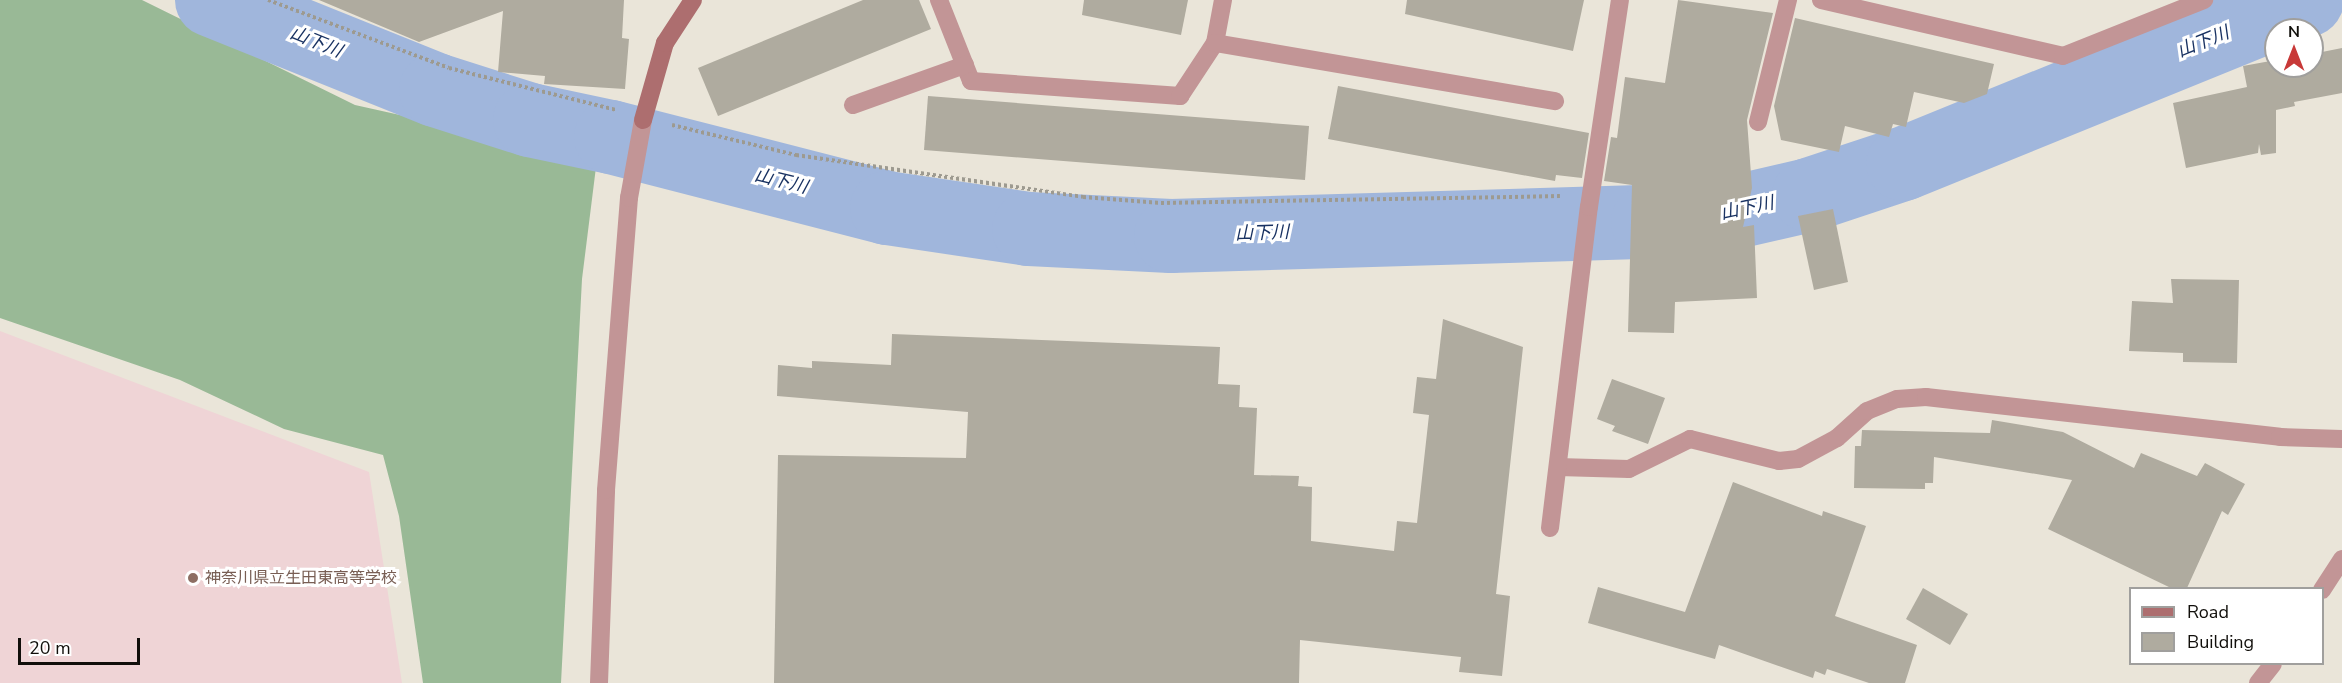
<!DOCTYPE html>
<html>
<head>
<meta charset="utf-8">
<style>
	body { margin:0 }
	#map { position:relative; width:2342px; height:683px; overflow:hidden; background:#eae5d9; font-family:"Nunito Sans","Noto Sans JP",sans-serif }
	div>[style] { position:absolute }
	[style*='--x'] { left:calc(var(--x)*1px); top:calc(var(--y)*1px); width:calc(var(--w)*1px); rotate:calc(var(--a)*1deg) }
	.education>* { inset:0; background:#efd4d6 }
	.forest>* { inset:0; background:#99b996 }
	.river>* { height:74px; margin:-37px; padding:0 37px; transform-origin:37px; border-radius:37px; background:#a0b6dc }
	.building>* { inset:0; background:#afab9f }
	.path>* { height:4px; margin-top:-2px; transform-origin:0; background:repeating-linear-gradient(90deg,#9d9a90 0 3px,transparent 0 6px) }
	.lane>* { height:18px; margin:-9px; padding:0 9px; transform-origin:9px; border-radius:9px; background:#c29596 }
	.street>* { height:18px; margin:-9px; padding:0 9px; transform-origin:9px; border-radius:9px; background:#c29596 }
	.secondary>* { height:18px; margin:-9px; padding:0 9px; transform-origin:9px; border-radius:9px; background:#ad6e6f }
	.dots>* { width:16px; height:16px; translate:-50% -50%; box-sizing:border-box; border:3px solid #fff; border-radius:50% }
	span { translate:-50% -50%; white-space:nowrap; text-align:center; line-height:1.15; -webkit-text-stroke:6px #fff; paint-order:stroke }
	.education-label { font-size:16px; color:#785e54 }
	.left { translate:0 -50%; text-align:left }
	.water-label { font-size:18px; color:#193262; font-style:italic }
	.legend { position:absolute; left:2129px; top:587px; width:195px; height:78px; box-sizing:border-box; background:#fff; border:2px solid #a09f9d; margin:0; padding:8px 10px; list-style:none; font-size:18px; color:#110f0b }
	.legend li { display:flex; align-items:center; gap:12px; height:30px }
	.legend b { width:30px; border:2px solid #a09f9d }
	.north { position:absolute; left:2264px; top:18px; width:60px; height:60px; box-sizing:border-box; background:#fff; border:2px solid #a09f9d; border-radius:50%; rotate:0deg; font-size:16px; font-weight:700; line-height:24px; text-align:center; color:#110f0b }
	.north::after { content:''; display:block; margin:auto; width:21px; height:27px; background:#c83938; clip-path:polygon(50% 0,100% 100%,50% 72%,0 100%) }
	.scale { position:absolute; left:18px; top:638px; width:122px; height:27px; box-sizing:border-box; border:3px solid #110f0b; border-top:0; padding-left:8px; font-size:18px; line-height:21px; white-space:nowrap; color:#110f0b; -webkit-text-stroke:4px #fff; paint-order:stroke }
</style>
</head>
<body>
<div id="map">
	<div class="education">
		<i style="clip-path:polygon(0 331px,369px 472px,402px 683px,0 683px)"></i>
	</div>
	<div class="forest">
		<i style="clip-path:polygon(0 0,142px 0,355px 105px,597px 159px,582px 279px,561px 683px,423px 683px,399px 516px,383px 455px,284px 429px,180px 380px,0 318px)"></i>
	</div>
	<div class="river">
		<i style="--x:212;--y:0;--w:241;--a:21.9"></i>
		<i style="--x:436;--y:90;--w:99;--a:17.7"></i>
		<i style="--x:530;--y:120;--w:83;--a:11.9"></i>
		<i style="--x:611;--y:137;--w:285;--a:14.4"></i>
		<i style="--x:887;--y:208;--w:144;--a:8.4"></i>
		<i style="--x:1029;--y:229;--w:142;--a:2.8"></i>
		<i style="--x:1171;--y:236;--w:477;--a:-1.7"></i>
		<i style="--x:1648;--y:222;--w:79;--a:-5.8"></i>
		<i style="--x:1727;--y:214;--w:84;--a:-13"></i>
		<i style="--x:1809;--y:195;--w:99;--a:-18.3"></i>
		<i style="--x:1903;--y:164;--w:436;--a:-22.1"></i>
	</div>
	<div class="building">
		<i style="clip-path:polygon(319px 0,624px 0,622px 38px,629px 39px,625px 89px,544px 84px,545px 76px,498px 72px,503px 11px,419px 42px)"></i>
		<i style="clip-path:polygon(863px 0,919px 0,931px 29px,718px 116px,698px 68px)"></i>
		<i style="clip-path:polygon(1084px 0,1188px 0,1181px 35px,1082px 15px)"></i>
		<i style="clip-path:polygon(1407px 0,1584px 0,1573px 51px,1405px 14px)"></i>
		<i style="clip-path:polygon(1678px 0,1773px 13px,1747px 120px,1752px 188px,1743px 227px,1754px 225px,1757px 298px,1675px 302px,1674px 333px,1628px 332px,1632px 185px,1604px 181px,1611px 137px,1617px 138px,1625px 77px,1665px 83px)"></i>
		<i style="clip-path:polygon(1795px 18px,1994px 64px,1987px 94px,1964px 103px,1914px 92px,1906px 127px,1893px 124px,1889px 137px,1845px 126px,1839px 152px,1781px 140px,1774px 106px)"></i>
		<i style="clip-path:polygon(2342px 48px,2342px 93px,2294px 102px,2295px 106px,2276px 110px,2276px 153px,2261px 155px,2259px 144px,2258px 153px,2186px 168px,2173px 103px,2247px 87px,2243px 66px,2276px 60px,2276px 66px,2312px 66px,2312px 54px)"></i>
		<i style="clip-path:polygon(1338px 86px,1589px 133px,1582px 178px,1556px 175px,1555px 181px,1328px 139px)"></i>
		<i style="clip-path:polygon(928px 96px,1309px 126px,1305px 180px,924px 150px)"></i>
		<i style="clip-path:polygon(1833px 209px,1848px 282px,1814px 290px,1798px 216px)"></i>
		<i style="clip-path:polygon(2171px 279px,2239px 280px,2237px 363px,2183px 362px,2183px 353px,2129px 351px,2132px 301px,2173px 303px)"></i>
		<i style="clip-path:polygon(1443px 319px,1523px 347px,1496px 594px,1510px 596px,1502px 676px,1459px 672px,1461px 657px,1300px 640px,1299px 683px,774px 683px,778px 455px,966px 458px,968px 412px,777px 396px,778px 365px,812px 368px,812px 361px,891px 365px,892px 334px,1220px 347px,1218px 384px,1240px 385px,1239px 407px,1257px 408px,1254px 475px,1299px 476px,1298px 486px,1312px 487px,1311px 541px,1394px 551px,1397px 521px,1417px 523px,1429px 415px,1413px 413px,1417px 377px,1436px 379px)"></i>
		<i style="clip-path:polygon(1612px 379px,1665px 398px,1648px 444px,1612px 431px,1615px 426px,1597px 419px)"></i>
		<i style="clip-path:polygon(1992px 420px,2063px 432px,2134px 468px,2141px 453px,2197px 476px,2205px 463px,2245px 484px,2228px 515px,2222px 511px,2187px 588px,2171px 588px,2048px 529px,2072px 480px,1934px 457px,1933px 483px,1925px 483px,1925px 489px,1854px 488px,1855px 446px,1861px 446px,1862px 430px,1990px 433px)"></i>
		<i style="clip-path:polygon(1733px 482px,1822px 516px,1823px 511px,1866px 526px,1835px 616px,1917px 645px,1905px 683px,1869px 683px,1827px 669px,1825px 675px,1815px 671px,1813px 678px,1719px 645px,1715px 659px,1588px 623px,1598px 587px,1685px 612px)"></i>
		<i style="clip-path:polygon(1923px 588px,1968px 614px,1950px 645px,1906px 619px)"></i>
	</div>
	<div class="path">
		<i style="--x:268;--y:0;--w:193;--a:20.6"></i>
		<i style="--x:449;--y:68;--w:172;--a:14.1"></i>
		<i style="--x:672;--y:125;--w:128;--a:13.6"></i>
		<i style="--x:796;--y:155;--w:290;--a:8.3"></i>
		<i style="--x:1083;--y:197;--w:78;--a:4.4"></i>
		<i style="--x:1161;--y:203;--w:399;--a:-1"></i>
	</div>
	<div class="lane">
		<i style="--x:939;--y:0;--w:87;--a:68.4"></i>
		<i style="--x:971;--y:81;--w:210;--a:4.1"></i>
		<i style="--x:1180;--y:96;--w:64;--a:-56.6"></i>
		<i style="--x:1215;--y:43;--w:44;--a:-79.5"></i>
		<i style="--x:1215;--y:43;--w:345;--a:9.7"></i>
		<i style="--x:853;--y:105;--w:119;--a:-19.7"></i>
		<i style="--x:1758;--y:122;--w:126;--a:-76.2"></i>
		<i style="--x:1558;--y:467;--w:71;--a:1.6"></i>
		<i style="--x:1629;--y:469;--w:68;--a:-26.2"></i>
		<i style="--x:1690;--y:439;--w:92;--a:13.9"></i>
		<i style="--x:1779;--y:461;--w:19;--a:-6"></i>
		<i style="--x:1798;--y:459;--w:44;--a:-28.3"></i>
		<i style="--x:1837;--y:438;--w:40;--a:-42"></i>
		<i style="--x:1867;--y:411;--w:32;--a:-22"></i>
		<i style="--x:1897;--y:399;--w:29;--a:-4"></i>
		<i style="--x:1926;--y:397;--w:356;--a:6.4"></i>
		<i style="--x:2280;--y:437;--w:62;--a:1.8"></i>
	</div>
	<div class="street">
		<i style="--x:1821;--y:0;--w:248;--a:13"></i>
		<i style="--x:2063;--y:56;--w:152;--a:-21.7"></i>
		<i style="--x:1550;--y:528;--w:323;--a:-83.1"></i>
		<i style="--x:1589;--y:207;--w:209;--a:-81.5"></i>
		<i style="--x:2322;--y:590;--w:37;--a:-57"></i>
		<i style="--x:599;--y:683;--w:193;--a:-87.9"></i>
		<i style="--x:606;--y:490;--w:293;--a:-85.5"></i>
		<i style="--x:629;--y:198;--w:79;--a:-79.8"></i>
		<i style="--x:2258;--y:683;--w:24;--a:-52"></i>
	</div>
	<div class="secondary">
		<i style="--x:643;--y:120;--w:80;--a:-74.1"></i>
		<i style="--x:665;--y:43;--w:51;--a:-56.9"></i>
	</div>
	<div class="dots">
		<i style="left:193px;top:578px;background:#8d6e63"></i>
	</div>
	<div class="education-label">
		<span class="left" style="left:205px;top:578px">神奈川県立生田東高等学校</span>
	</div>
	<div class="water-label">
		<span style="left:316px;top:42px;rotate:22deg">山下川</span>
		<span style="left:2203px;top:42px;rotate:-22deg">山下川</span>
		<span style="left:781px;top:181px;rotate:14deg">山下川</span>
		<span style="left:1747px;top:208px;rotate:-12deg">山下川</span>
		<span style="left:1262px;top:233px;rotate:-2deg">山下川</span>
	</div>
	<ul class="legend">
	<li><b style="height:8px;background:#ad6e6f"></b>Road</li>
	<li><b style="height:16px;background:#afab9f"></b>Building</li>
	</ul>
	<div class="north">N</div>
	<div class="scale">20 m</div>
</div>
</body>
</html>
